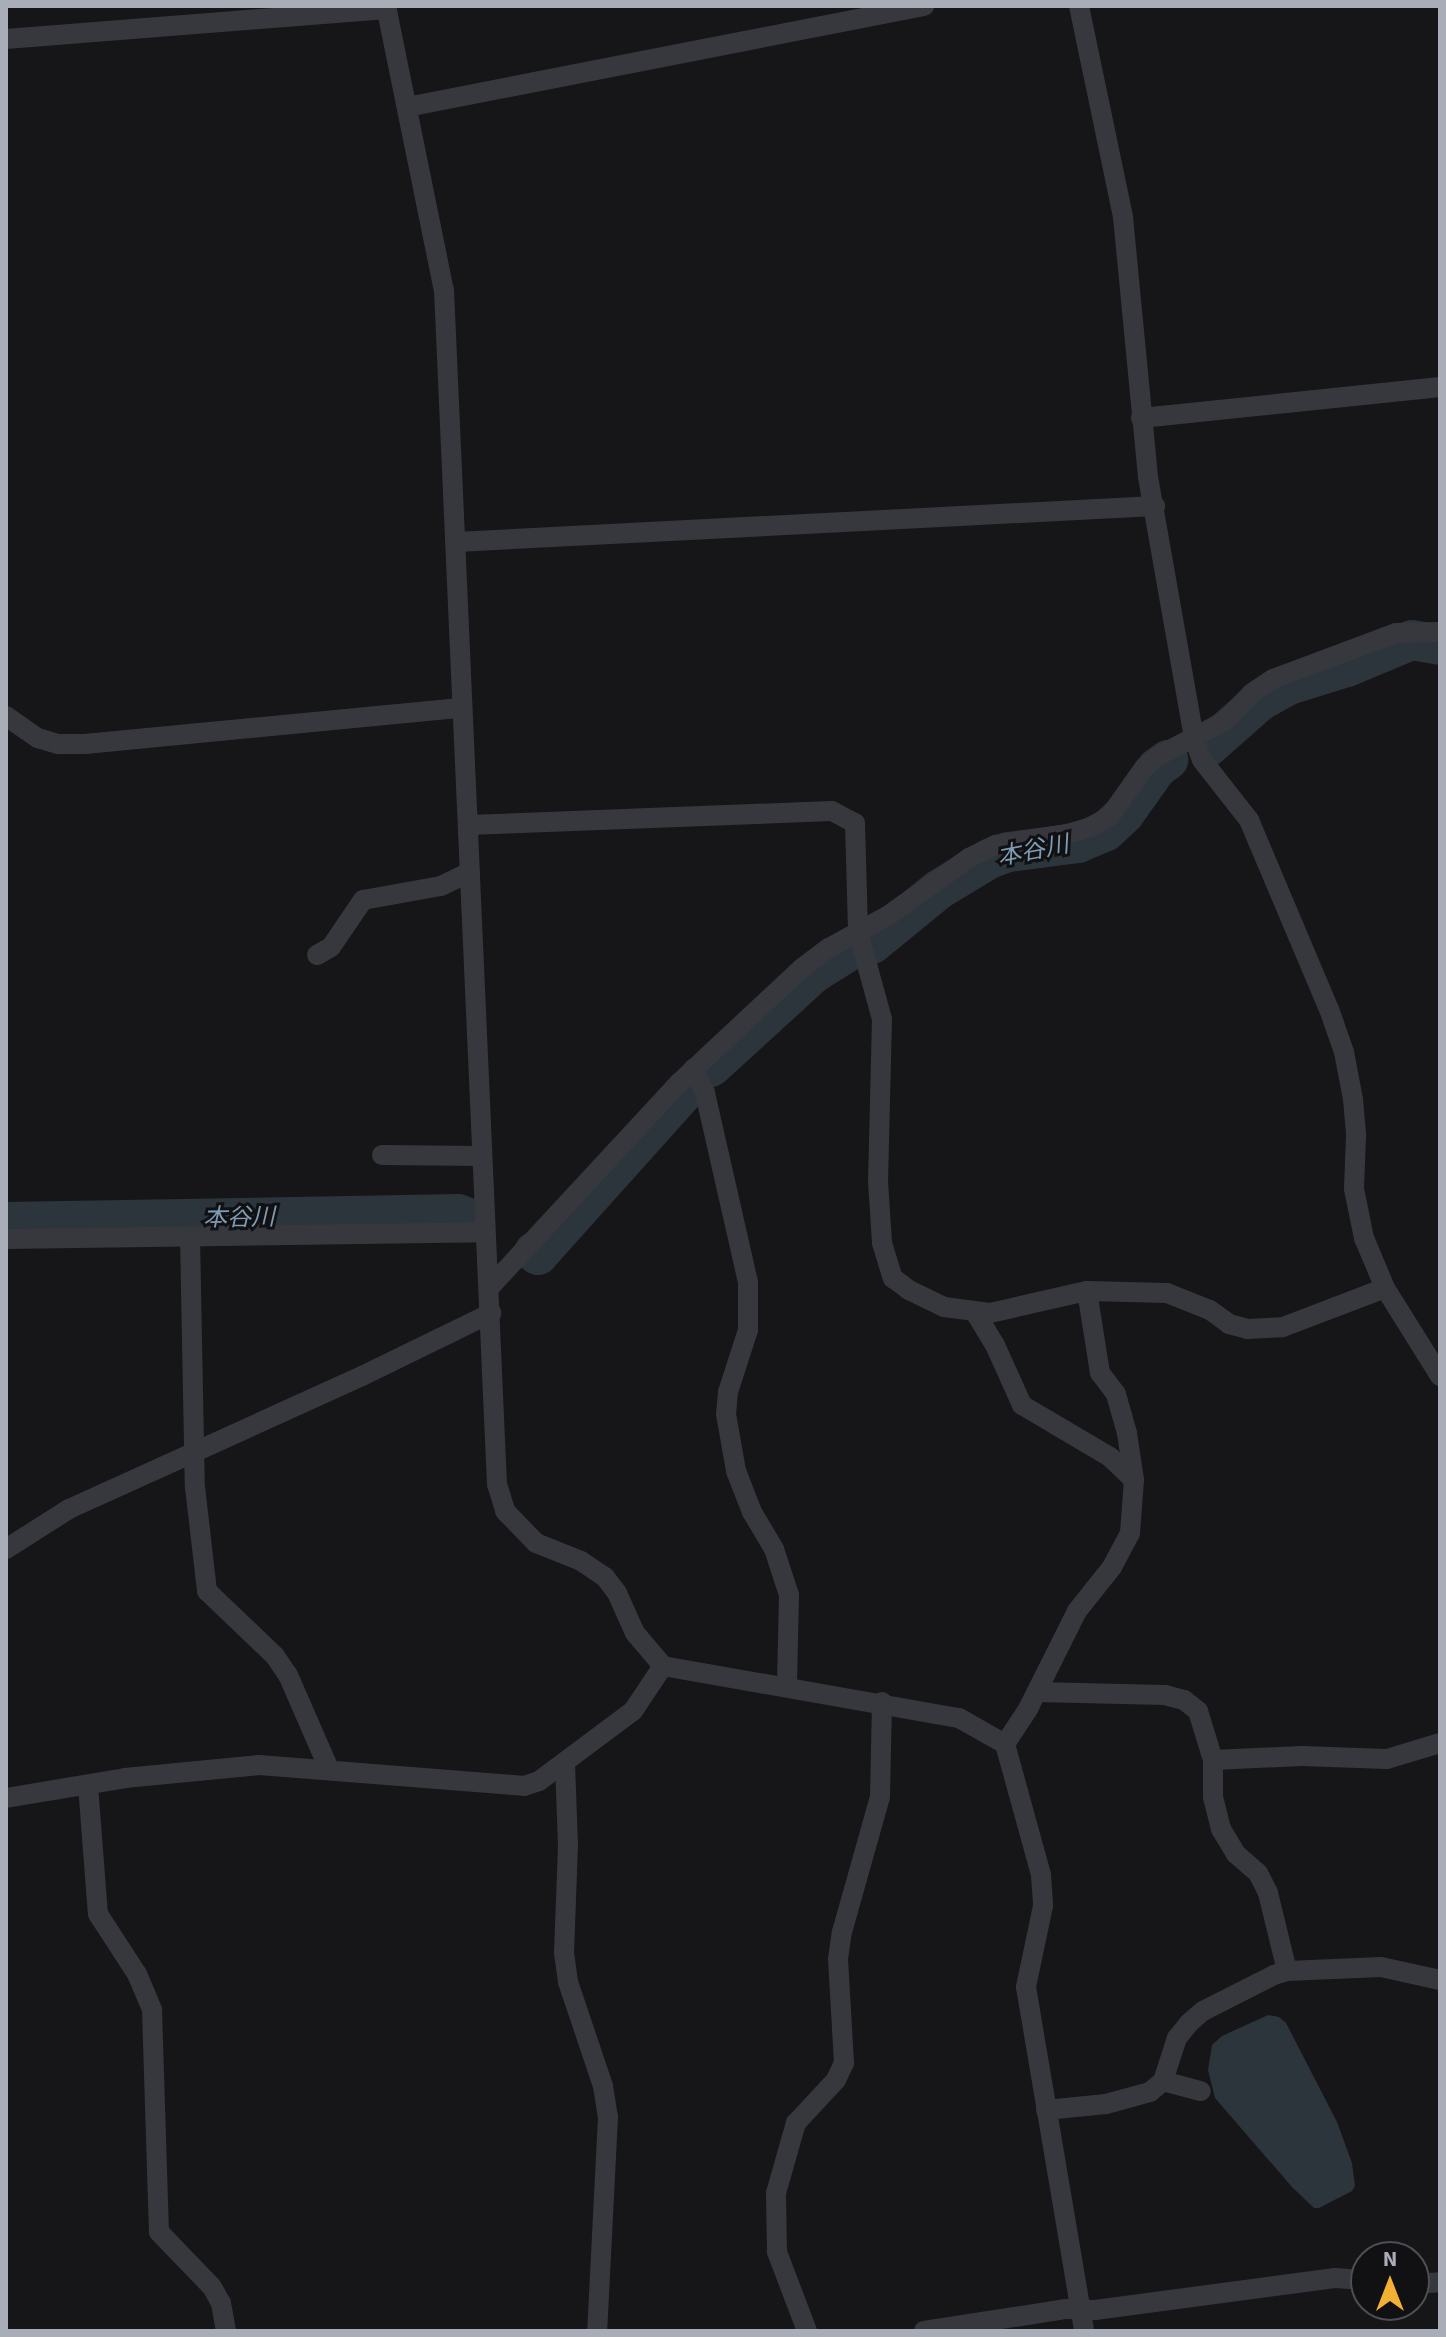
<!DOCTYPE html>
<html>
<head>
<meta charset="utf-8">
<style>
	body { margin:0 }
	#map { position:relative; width:1446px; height:2337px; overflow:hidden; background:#161618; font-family:"Source Sans 3","Noto Sans JP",sans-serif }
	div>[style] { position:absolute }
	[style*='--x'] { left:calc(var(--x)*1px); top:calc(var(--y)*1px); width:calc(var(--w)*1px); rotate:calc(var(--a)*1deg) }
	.water>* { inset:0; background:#2c353c }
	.river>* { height:40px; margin:-20px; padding:0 20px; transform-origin:20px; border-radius:20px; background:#2c353c }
	.minor>* { height:20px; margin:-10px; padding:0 10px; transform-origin:10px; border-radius:10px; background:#37383d }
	span { translate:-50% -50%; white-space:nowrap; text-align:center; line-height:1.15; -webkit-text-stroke:6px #111113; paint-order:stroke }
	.water-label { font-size:24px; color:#7f9bb3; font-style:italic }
	.frame { position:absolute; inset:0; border:8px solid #a8adb8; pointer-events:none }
	.north { position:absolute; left:1350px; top:2241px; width:80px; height:80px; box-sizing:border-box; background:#111113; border:2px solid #4d4f55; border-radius:50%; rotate:0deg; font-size:22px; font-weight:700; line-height:32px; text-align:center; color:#a8adb8 }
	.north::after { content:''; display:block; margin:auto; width:28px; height:36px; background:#f2b134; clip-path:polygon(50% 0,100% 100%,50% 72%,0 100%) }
</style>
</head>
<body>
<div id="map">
	<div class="water">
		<i style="clip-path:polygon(1268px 2015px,1279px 2017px,1286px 2023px,1337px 2122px,1352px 2163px,1355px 2186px,1352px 2191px,1319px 2208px,1314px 2208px,1292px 2187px,1215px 2098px,1208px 2070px,1212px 2045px,1222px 2036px)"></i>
	</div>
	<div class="river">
		<i style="--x:1209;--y:746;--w:68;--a:-41.4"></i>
		<i style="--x:1260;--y:701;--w:33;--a:-29"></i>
		<i style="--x:1289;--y:685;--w:61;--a:-17.2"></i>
		<i style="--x:1347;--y:667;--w:70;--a:-22.6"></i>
		<i style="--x:1412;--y:640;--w:28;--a:10"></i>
		<i style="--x:872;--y:944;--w:85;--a:-39.3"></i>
		<i style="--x:938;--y:890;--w:60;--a:-31.3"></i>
		<i style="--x:989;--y:859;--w:20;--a:-20"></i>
		<i style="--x:1008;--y:852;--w:71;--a:-7.3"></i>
		<i style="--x:1078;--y:843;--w:30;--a:-23"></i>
		<i style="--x:1106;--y:831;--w:26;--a:-43"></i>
		<i style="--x:1125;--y:813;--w:55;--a:-54.6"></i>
		<i style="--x:1157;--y:768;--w:14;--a:-36"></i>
		<i style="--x:711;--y:1067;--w:139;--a:-42.4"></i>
		<i style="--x:814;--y:973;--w:38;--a:-32"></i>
		<i style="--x:6;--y:1222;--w:452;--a:-1"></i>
		<i style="--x:458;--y:1214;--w:15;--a:20"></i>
		<i style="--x:534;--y:1252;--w:5;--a:37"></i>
		<i style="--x:538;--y:1255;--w:222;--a:-48.1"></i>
	</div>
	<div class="minor">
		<i style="--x:386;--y:6;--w:290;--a:78.5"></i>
		<i style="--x:444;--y:290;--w:1195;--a:87.46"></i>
		<i style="--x:497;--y:1484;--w:28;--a:73"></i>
		<i style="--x:505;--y:1511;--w:45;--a:45.9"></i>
		<i style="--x:536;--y:1543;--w:48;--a:21.8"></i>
		<i style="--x:581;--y:1561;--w:29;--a:34"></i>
		<i style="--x:605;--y:1577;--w:20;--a:53"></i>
		<i style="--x:617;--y:1593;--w:44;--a:65.8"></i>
		<i style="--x:635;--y:1633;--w:43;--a:49.7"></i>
		<i style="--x:663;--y:1666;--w:301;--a:10"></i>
		<i style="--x:959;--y:1718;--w:53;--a:29.5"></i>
		<i style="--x:1005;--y:1744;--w:136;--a:74.6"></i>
		<i style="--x:1041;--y:1875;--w:31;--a:86"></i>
		<i style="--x:1043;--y:1906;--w:83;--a:101.9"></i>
		<i style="--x:1026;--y:1987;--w:349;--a:80.4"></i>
		<i style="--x:1079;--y:6;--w:216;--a:78.2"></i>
		<i style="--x:1123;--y:217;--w:261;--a:84.5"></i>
		<i style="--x:1148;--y:477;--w:266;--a:80"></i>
		<i style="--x:1194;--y:739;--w:22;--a:69"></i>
		<i style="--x:1202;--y:760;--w:76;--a:51.9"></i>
		<i style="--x:1249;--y:820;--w:205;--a:67.1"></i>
		<i style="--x:1329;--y:1009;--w:46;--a:70.8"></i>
		<i style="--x:1344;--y:1052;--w:48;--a:79.2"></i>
		<i style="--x:1353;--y:1099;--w:37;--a:85"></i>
		<i style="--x:1356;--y:1136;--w:53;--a:92.2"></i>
		<i style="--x:1354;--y:1189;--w:50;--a:78.5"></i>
		<i style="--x:1364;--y:1238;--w:54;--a:67.2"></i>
		<i style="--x:1385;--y:1288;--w:104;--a:58"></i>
		<i style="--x:6;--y:39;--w:382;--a:-4.5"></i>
		<i style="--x:407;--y:107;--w:527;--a:-11.05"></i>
		<i style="--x:1141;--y:418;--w:301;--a:-5.9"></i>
		<i style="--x:456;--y:542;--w:700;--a:-2.95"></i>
		<i style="--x:6;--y:716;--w:39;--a:35"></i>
		<i style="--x:38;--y:738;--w:21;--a:17"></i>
		<i style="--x:58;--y:744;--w:27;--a:0"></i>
		<i style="--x:85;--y:744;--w:377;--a:-5.5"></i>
		<i style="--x:468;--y:825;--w:364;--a:-2.2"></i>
		<i style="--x:832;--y:811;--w:26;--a:28"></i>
		<i style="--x:855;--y:823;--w:109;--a:88.4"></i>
		<i style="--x:858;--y:932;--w:90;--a:74.6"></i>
		<i style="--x:882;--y:1019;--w:162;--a:91.4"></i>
		<i style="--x:878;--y:1181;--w:62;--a:86.3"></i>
		<i style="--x:882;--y:1243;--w:37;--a:73"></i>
		<i style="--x:893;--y:1278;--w:20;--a:37"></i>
		<i style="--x:909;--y:1290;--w:39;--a:26"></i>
		<i style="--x:944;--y:1307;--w:46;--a:7.4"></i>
		<i style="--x:990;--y:1313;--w:99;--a:-12.8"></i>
		<i style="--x:1087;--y:1291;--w:80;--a:1.4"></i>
		<i style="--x:1167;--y:1293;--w:46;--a:21.6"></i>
		<i style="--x:1210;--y:1310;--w:24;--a:36"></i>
		<i style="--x:1229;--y:1324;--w:20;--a:15"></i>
		<i style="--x:1248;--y:1329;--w:35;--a:-3"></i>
		<i style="--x:1283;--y:1327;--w:109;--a:-20.9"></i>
		<i style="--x:317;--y:955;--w:16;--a:-30"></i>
		<i style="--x:331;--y:947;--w:57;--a:-55.8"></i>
		<i style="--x:363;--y:900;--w:79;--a:-10.2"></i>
		<i style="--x:441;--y:886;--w:32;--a:-26"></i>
		<i style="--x:693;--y:1069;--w:27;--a:63"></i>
		<i style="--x:705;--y:1093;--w:194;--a:77.2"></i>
		<i style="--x:748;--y:1282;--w:48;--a:90"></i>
		<i style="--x:748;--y:1330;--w:65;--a:107.9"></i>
		<i style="--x:728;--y:1392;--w:22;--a:95"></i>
		<i style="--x:726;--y:1414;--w:58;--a:80"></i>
		<i style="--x:736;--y:1471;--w:44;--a:68.7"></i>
		<i style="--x:752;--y:1512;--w:43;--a:59.3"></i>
		<i style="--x:774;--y:1549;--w:48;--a:71.9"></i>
		<i style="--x:789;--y:1595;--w:90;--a:91.3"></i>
		<i style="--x:382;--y:1155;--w:100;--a:0.6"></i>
		<i style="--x:190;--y:1236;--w:251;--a:88.9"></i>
		<i style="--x:195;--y:1487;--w:105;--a:83.4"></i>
		<i style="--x:207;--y:1591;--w:94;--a:43.7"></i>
		<i style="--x:275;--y:1656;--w:23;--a:56"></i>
		<i style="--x:288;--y:1675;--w:103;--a:66.4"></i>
		<i style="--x:6;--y:1239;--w:479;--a:-0.8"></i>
		<i style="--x:490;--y:1287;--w:278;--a:-47.2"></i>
		<i style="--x:679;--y:1083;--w:168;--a:-43.1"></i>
		<i style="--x:802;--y:968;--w:34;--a:-37"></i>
		<i style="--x:829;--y:948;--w:68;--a:-28.8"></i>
		<i style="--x:889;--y:915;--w:98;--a:-35.5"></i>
		<i style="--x:969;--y:858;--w:30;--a:-26"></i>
		<i style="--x:996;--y:845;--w:72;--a:-8.8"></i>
		<i style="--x:1067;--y:834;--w:25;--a:-16"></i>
		<i style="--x:1091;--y:827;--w:22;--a:-30"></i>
		<i style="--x:1110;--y:816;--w:59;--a:-54.7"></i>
		<i style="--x:1144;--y:768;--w:18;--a:-41"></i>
		<i style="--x:1158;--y:756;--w:76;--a:-27.6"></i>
		<i style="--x:1225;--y:721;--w:39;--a:-46"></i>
		<i style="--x:1252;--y:693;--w:25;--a:-34"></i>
		<i style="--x:1273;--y:679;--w:131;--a:-20.5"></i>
		<i style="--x:1396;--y:633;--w:44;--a:-1.3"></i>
		<i style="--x:975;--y:1312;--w:39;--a:59"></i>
		<i style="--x:995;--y:1345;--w:66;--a:65.8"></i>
		<i style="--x:1022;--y:1405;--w:102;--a:30.6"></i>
		<i style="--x:1110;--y:1457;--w:33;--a:44"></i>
		<i style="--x:6;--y:1549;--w:75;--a:-32.4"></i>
		<i style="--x:69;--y:1509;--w:322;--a:-24.4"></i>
		<i style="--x:362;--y:1376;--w:144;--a:-26"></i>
		<i style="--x:1037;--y:1692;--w:128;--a:1.3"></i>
		<i style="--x:1165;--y:1695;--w:20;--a:15"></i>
		<i style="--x:1184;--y:1700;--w:18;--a:38"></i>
		<i style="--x:1198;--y:1711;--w:51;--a:73"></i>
		<i style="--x:1213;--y:1760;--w:37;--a:90"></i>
		<i style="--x:1213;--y:1797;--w:33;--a:76"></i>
		<i style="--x:1221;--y:1829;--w:29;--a:59"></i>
		<i style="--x:1236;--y:1854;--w:29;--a:41"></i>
		<i style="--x:1258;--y:1873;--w:22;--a:63"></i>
		<i style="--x:1268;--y:1893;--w:80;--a:76.3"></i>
		<i style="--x:1005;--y:1744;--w:42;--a:-56.7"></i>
		<i style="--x:1028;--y:1709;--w:110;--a:-63.4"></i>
		<i style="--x:1077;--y:1611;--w:56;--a:-51.5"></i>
		<i style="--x:1112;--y:1567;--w:38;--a:-62"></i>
		<i style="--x:1130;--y:1533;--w:53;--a:-85.7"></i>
		<i style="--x:1134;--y:1480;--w:48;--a:-98.5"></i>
		<i style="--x:1127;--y:1433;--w:41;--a:-105.8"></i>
		<i style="--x:1116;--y:1394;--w:26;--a:-127"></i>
		<i style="--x:1100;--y:1373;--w:83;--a:-99"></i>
		<i style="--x:1213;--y:1760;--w:89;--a:-2.6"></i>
		<i style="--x:1302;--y:1756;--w:85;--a:2"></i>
		<i style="--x:1387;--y:1759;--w:55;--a:-16.8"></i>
		<i style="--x:565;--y:1763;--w:82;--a:87.9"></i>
		<i style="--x:568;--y:1845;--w:108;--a:92.1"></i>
		<i style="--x:564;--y:1953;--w:29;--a:82"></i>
		<i style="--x:568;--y:1982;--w:110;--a:71.4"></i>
		<i style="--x:603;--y:2086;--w:31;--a:81"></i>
		<i style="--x:608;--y:2117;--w:214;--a:92.9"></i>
		<i style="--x:88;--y:1785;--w:129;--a:85.6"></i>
		<i style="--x:98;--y:1914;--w:72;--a:57"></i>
		<i style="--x:137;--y:1974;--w:39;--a:67"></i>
		<i style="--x:152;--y:2010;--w:222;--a:88.2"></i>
		<i style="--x:159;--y:2232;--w:76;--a:46.1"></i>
		<i style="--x:212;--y:2287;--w:18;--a:61"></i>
		<i style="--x:221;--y:2303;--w:28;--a:80"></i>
		<i style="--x:6;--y:1798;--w:121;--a:-9.5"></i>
		<i style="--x:125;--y:1778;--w:135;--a:-5.5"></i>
		<i style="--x:259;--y:1765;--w:266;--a:4.5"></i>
		<i style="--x:524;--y:1786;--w:16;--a:-18"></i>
		<i style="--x:539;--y:1781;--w:117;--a:-36.7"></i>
		<i style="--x:633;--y:1711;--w:54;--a:-56.3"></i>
		<i style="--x:1163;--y:2081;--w:39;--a:15"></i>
		<i style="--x:1046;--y:2110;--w:60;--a:-5.7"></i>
		<i style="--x:1106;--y:2104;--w:46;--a:-15.3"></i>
		<i style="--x:1150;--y:2092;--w:17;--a:-40"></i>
		<i style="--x:1163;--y:2081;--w:45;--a:-72"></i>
		<i style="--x:1177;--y:2038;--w:19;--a:-51"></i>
		<i style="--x:1189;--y:2023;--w:18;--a:-41"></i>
		<i style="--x:1203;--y:2011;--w:80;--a:-26.9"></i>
		<i style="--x:1274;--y:1975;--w:14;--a:-17"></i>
		<i style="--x:1287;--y:1971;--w:94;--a:-2.4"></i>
		<i style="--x:1381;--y:1967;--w:60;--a:12.4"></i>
		<i style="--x:1414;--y:2284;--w:26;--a:-4"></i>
		<i style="--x:807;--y:2331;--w:85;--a:-110.8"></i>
		<i style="--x:777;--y:2252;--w:59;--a:-91"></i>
		<i style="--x:776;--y:2193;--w:73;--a:-74.1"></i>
		<i style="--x:796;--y:2123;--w:59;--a:-47.1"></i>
		<i style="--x:836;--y:2080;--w:19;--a:-65"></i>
		<i style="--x:844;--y:2063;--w:104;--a:-93.3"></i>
		<i style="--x:838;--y:1959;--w:27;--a:-82"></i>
		<i style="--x:842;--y:1932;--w:140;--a:-74.3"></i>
		<i style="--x:880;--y:1797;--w:95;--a:-88.8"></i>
		<i style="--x:924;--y:2331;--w:144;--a:-8.8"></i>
		<i style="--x:1066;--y:2309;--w:29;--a:2"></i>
		<i style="--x:1095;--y:2310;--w:242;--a:-7.6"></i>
		<i style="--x:1335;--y:2278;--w:31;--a:4"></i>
	</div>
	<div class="water-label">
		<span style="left:1033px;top:851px;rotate:-11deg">本谷川</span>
		<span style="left:239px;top:1218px;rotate:-1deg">本谷川</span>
	</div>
	<div class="frame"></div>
	<div class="north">N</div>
</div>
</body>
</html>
